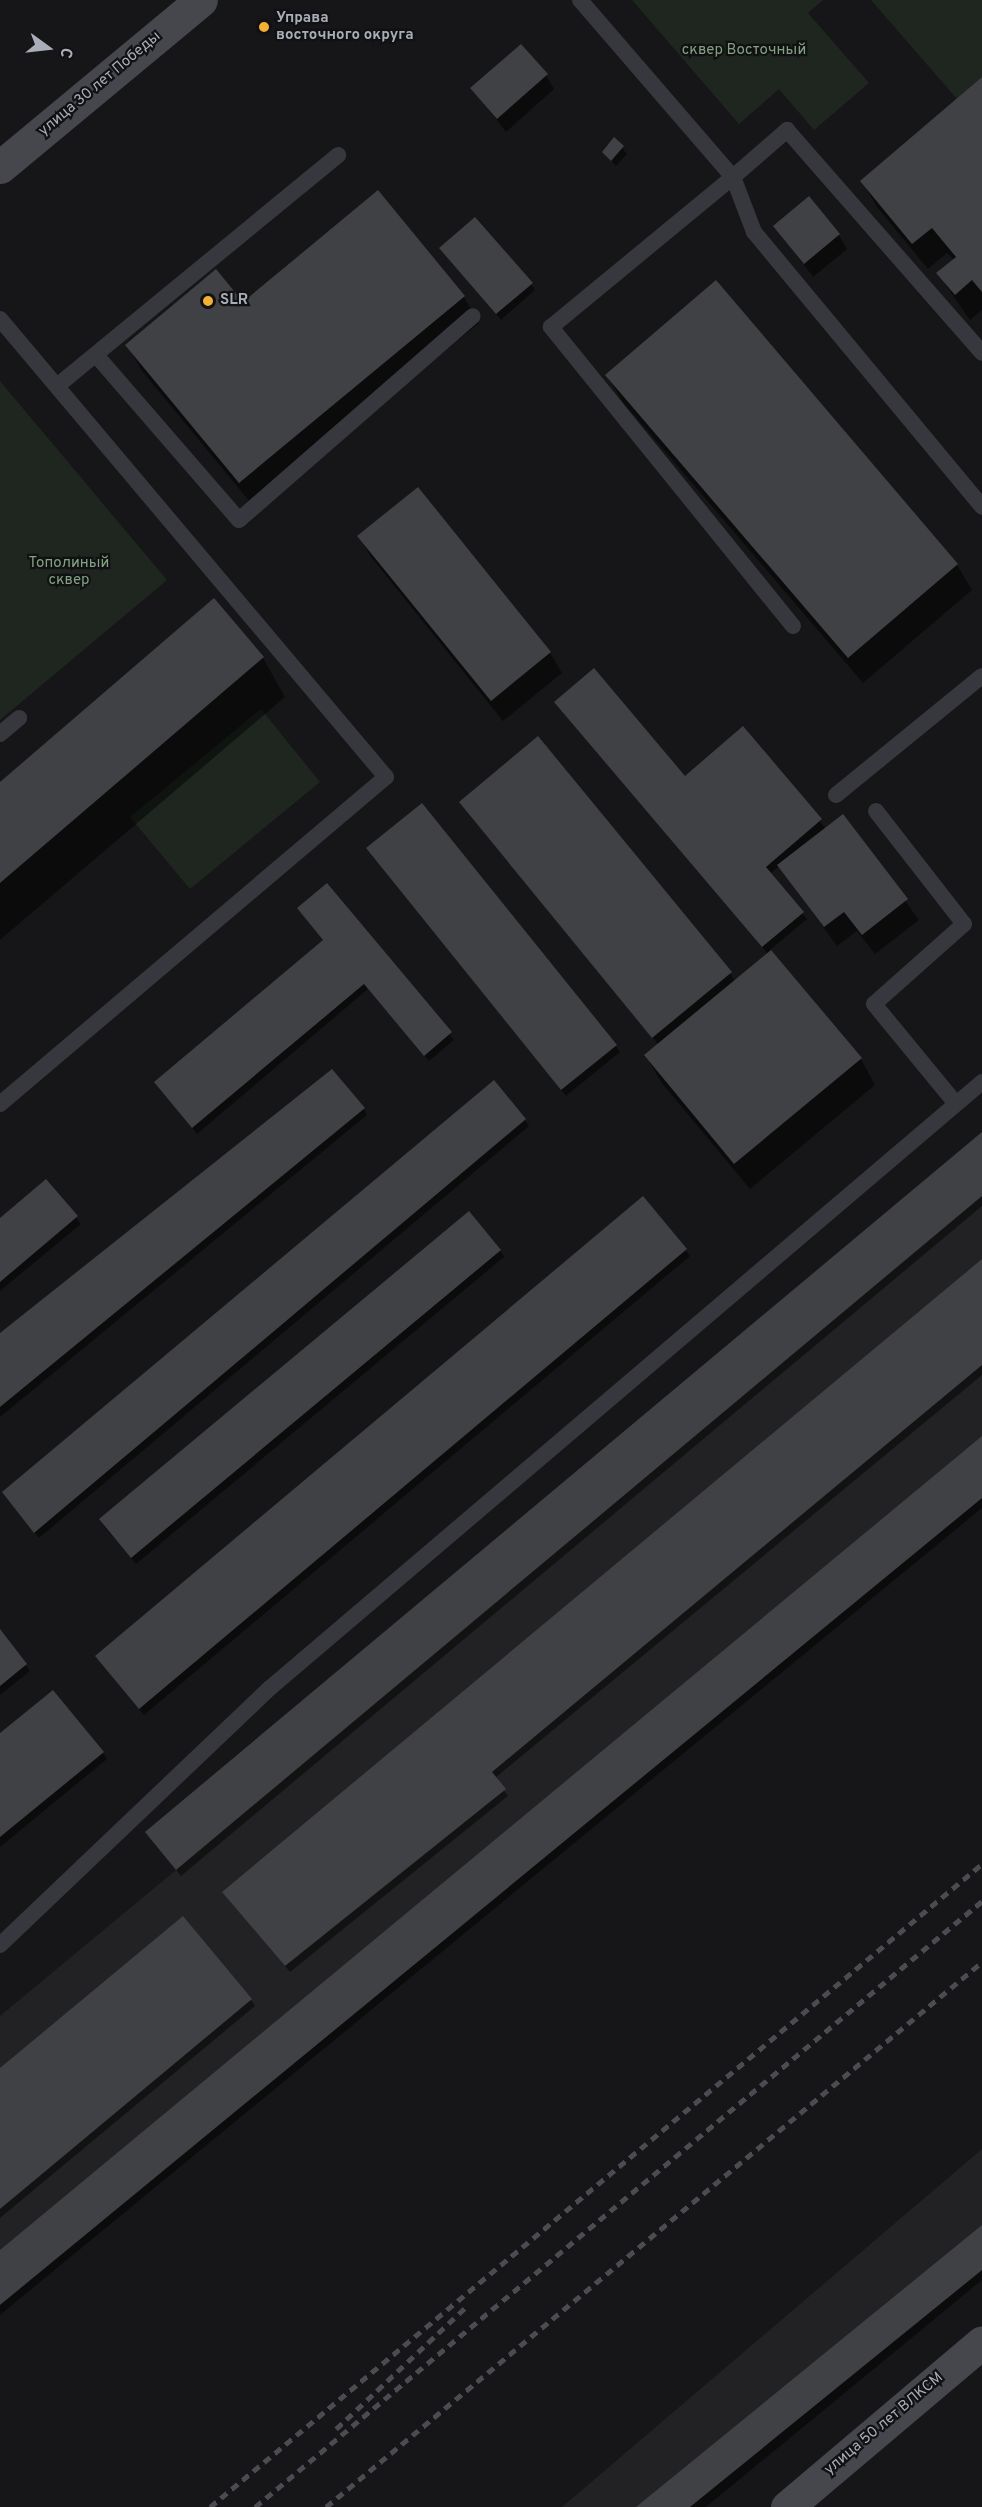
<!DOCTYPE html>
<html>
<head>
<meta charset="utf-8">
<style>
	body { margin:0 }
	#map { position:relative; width:982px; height:2507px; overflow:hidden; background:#161618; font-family:Overpass,sans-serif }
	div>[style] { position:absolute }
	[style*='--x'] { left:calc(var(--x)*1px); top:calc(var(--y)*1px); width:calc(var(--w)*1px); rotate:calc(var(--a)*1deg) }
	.built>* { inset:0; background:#222225 }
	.green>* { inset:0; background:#1e261f }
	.shadow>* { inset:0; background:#0007 }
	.building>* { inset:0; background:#404145 }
	.lane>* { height:16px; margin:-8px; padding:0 8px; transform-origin:8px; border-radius:8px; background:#37383d }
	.secondary>* { height:33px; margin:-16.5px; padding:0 16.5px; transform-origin:16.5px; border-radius:16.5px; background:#45474d }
	.rail>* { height:4.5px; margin-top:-2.25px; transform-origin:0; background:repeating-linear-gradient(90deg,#4a4c52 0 8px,transparent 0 14px) }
	.dots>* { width:16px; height:16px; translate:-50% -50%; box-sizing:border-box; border:3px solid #111113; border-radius:50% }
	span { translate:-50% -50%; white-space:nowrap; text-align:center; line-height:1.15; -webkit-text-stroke:4.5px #111113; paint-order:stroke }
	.poi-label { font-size:15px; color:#a8adb8; font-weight:700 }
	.left { translate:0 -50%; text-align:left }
	.park-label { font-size:15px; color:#7fa381 }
	.street-label { font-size:15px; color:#a8adb8 }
	.north { position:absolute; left:18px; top:18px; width:60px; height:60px; -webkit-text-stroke:4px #111113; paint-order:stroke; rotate:105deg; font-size:16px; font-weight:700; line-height:24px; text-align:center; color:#a8adb8 }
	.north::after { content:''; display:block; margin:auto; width:21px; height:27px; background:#a8adb8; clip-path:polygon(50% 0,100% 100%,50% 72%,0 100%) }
</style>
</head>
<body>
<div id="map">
	<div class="built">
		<i style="clip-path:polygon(982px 1132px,982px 1498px,0 2305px,0 2016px,176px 1870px,145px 1832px)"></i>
		<i style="clip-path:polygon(982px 2149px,982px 2270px,690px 2507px,562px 2507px)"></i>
	</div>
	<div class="green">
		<i style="clip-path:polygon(632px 0,823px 0,808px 13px,869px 83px,814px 130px,779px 89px,739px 124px)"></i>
		<i style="clip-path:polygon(871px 0,982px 0,982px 77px,957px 99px)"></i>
		<i style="clip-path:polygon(0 381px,167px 580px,0 720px)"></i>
		<i style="clip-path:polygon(261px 709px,320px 782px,190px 889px,130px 817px)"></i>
	</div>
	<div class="shadow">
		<i style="clip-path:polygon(546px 75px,554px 89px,506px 132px,472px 88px)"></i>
		<i style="clip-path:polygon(982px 78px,982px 310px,970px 320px,938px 274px,954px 260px,947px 253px,928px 269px,877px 207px,862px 182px)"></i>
		<i style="clip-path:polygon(615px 140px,627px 154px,616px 166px,604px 152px)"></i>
		<i style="clip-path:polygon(377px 192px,464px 297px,479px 323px,255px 508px,142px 371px,127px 345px,243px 304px)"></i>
		<i style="clip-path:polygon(775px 226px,839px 235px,847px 249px,813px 277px)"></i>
		<i style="clip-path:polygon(441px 248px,531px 284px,535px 290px,501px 320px)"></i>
		<i style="clip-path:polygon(607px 375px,957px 565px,972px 590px,863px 683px,622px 401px)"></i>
		<i style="clip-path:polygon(417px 489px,550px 653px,562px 673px,503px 721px,371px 557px,359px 536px)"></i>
		<i style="clip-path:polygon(213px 600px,263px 658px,285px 697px,0 940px,0 783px)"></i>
		<i style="clip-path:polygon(556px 702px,685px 778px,743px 728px,826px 829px,843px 816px,919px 920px,875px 954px,857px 931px,837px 946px,779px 866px,770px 874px,807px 919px,770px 950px,861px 1059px,875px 1085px,750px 1189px,661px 1082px,646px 1056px,659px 1045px,465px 809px,730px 973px,735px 982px,768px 954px)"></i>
		<i style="clip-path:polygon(367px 849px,616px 1046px,620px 1052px,566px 1096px)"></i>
		<i style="clip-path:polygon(327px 885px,454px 1040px,429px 1061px,368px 989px,197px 1134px,156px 1083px,324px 941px,299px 909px)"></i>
		<i style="clip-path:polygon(364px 1109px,367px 1115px,0 1417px,0 1335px)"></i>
		<i style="clip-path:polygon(525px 1120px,529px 1126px,39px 1538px,8px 1499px)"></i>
		<i style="clip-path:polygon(982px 1134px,982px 1206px,181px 1876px,147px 1833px)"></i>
		<i style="clip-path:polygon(46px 1181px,81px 1224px,0 1291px,0 1219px)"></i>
		<i style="clip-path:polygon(643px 1198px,690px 1256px,144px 1715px,101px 1663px)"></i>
		<i style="clip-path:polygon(500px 1250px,504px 1257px,136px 1564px,104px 1526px,101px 1520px)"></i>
		<i style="clip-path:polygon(982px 1261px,982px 1375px,495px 1778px,508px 1796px,290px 1972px,228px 1899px)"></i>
		<i style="clip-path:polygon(982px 1437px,982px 1508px,0 2315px,0 2251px)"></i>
		<i style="clip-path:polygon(0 1632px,30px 1671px,0 1695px)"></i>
		<i style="clip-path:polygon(0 1735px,103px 1753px,107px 1759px,0 1847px)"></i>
		<i style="clip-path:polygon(251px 2000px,255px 2006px,0 2218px,0 2070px)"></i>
		<i style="clip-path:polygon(982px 2227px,982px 2280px,706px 2507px,638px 2507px)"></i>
	</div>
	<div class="building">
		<i style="clip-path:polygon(521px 44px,548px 74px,497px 119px,470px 88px)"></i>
		<i style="clip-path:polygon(982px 77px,982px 292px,972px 280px,955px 295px,936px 273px,956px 257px,932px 228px,912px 244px,860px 181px)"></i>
		<i style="clip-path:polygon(614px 137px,624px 146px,611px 161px,602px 152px)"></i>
		<i style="clip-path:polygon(378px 190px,465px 296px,239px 483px,125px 345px,216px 269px,243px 302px)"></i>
		<i style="clip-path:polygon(809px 196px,840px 234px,804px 264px,773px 226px)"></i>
		<i style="clip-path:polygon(475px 217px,533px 283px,496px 314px,439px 248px)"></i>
		<i style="clip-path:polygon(716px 280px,958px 564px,848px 658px,605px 375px)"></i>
		<i style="clip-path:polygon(418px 487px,551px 652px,491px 701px,357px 536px)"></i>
		<i style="clip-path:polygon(214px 598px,264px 657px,0 883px,0 782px)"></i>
		<i style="clip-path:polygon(594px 668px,685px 776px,743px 726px,822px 819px,766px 867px,804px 912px,762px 947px,554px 702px)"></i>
		<i style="clip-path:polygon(538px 736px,732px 972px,652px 1038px,459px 802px)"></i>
		<i style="clip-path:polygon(422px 803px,617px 1045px,561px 1090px,366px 848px)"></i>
		<i style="clip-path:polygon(843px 814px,908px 899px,862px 935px,844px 912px,824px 927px,777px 865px)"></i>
		<i style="clip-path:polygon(327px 883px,452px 1032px,424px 1056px,364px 984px,192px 1128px,154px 1082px,323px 940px,297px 908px)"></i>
		<i style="clip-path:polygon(771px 950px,862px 1058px,734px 1164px,644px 1055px)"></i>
		<i style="clip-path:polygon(332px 1069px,365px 1108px,0 1407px,0 1333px)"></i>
		<i style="clip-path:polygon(494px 1080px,526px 1119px,34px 1533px,2px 1492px)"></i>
		<i style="clip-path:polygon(982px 1132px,982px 1196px,176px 1870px,145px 1832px)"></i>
		<i style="clip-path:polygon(46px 1179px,78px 1216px,0 1282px,0 1218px)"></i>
		<i style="clip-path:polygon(643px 1196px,687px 1249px,139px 1709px,95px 1656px)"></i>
		<i style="clip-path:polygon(469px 1211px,501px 1250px,131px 1558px,99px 1519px)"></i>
		<i style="clip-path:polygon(982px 1259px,982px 1365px,492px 1772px,506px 1789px,285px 1966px,222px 1892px)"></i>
		<i style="clip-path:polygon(982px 1436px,982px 1498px,0 2305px,0 2250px)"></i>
		<i style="clip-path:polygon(0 1629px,27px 1664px,0 1686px)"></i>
		<i style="clip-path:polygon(53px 1690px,104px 1752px,0 1837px,0 1733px)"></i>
		<i style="clip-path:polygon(183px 1916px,252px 1999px,0 2209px,0 2068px)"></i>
		<i style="clip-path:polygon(982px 2225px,982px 2270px,690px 2507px,636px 2507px)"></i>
	</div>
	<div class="lane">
		<i style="--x:580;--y:0;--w:234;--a:49.2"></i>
		<i style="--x:733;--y:177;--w:72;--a:-41"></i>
		<i style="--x:787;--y:130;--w:296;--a:48.8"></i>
		<i style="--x:0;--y:319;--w:599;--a:49.88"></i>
		<i style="--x:386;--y:777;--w:506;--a:139.73"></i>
		<i style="--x:96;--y:355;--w:218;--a:49.1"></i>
		<i style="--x:239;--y:520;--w:310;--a:-41.1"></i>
		<i style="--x:57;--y:386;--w:364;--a:-39.4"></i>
		<i style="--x:793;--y:626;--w:385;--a:-129"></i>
		<i style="--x:551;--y:327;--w:236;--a:-39.5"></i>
		<i style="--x:733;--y:177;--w:59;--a:69.1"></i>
		<i style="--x:754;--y:232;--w:357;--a:50.3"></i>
		<i style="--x:0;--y:734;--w:25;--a:-40"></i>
		<i style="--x:836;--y:795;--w:188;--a:-39.2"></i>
		<i style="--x:876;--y:811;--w:143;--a:52.1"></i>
		<i style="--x:964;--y:924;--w:120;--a:138.4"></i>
		<i style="--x:874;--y:1004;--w:129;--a:50.6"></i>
		<i style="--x:0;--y:1945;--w:373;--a:-43.6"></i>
		<i style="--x:270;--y:1688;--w:935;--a:-40.4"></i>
	</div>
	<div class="secondary">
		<i style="--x:0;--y:167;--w:261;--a:-39.7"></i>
		<i style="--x:787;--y:2507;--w:255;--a:-40.2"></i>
	</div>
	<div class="rail">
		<i style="--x:336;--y:2429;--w:177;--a:-43.2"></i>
		<i style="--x:210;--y:2507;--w:1005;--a:-39.79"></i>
		<i style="--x:255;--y:2507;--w:946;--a:-39.81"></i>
		<i style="--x:326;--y:2507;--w:853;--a:-39.72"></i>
	</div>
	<div class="dots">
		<i style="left:264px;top:27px;background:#f2b134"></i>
		<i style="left:208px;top:301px;background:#f2b134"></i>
	</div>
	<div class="poi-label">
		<span class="left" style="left:276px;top:27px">Управа<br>восточного округа</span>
		<span class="left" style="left:220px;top:301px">SLR</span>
	</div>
	<div class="park-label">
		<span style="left:744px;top:51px">сквер Восточный</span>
		<span style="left:69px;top:572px">Тополиный<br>сквер</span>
	</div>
	<div class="street-label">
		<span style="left:100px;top:84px;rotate:-40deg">улица 30 лет Победы</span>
		<span style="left:884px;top:2424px;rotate:-40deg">улица 50 лет ВЛКСМ</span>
	</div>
	<div class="north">С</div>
</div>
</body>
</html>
